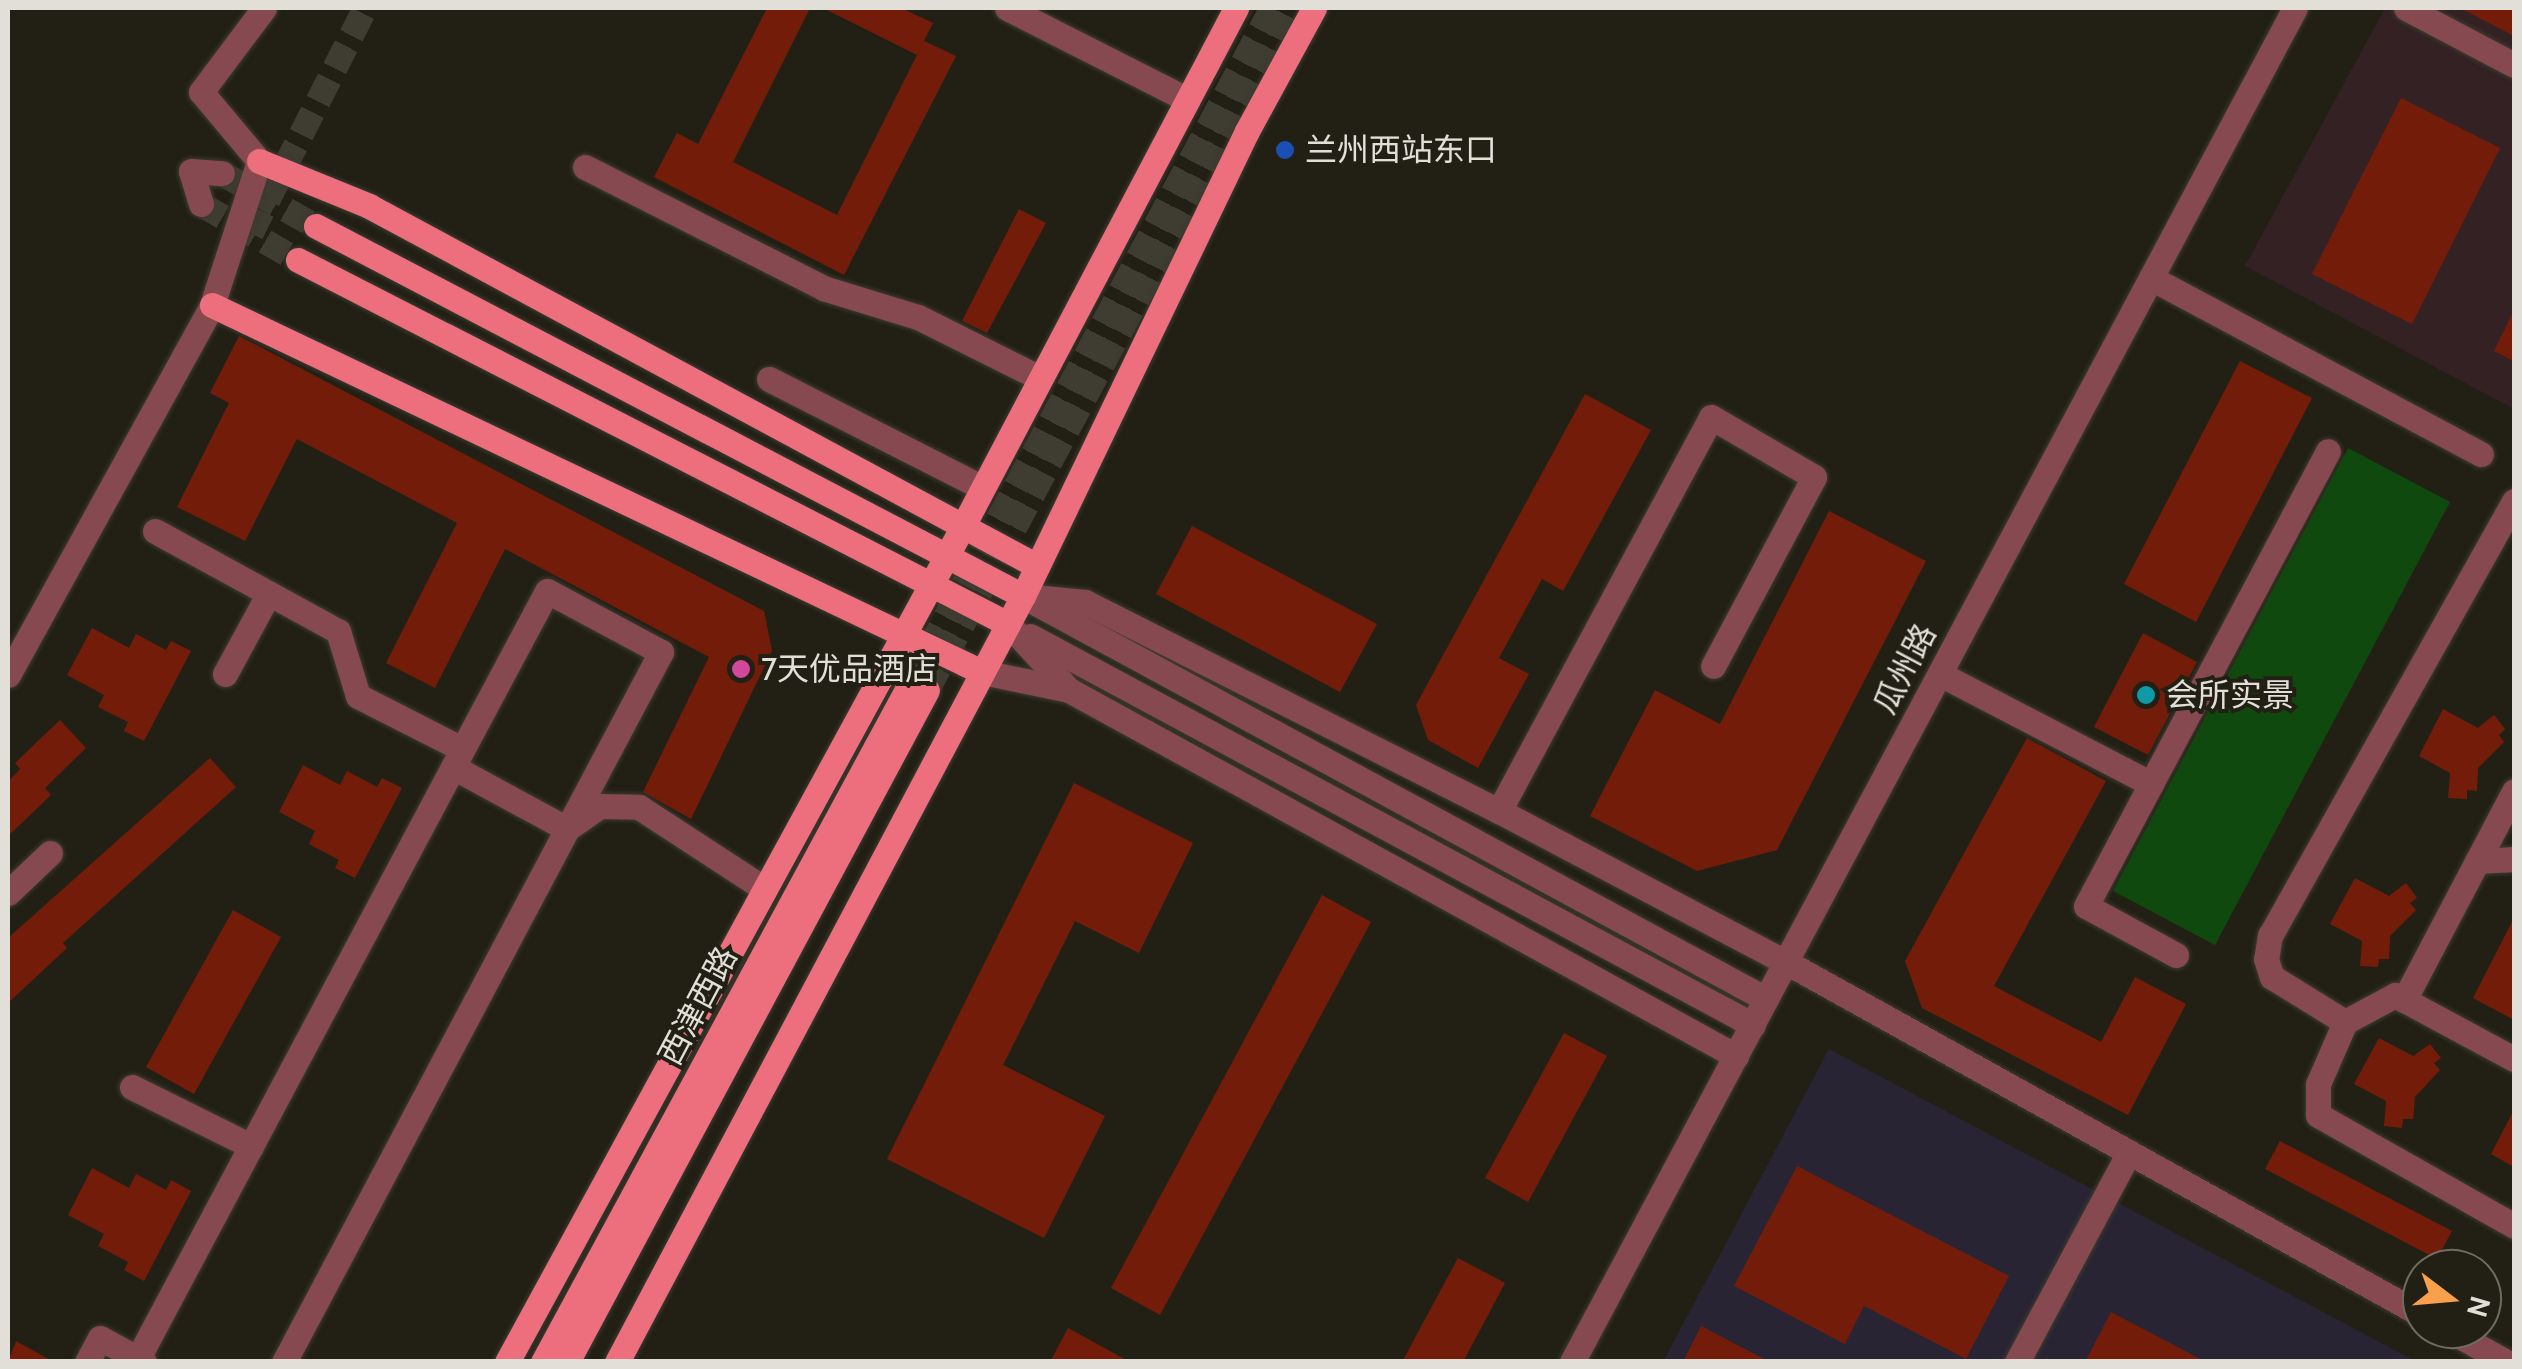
<!DOCTYPE html>
<html>
<head>
<meta charset="utf-8">
<style>
	body { margin:0 }
	#map { position:relative; width:2522px; height:1369px; overflow:hidden; background:#222015; font-family:Cabin,"Noto Sans SC",sans-serif }
	div>[style] { position:absolute }
	[style*='--x'] { left:calc(var(--x)*1px); top:calc(var(--y)*1px); width:calc(var(--w)*1px); rotate:calc(var(--a)*1deg) }
	.commercial>* { inset:0; background:#342123 }
	.education>* { inset:0; background:#282434 }
	.green>* { inset:0; background:#10490e }
	.building>* { inset:0; background:#741c0a }
	.minor-tunnel>* { height:25px; margin-top:-12.5px; transform-origin:0; background:repeating-linear-gradient(90deg,#3f3d32 0 25px,transparent 0 37px) }
	.major-tunnel>* { height:25px; margin-top:-12.5px; transform-origin:0; background:repeating-linear-gradient(90deg,#3f3d32 0 25px,transparent 0 37px) }
	.roads { filter:drop-shadow(0 0 2px #3d3b30) drop-shadow(0 0 2px #3d3b30) }
	.minor>* { height:25px; margin:-12.5px; padding:0 12.5px; transform-origin:12.5px; border-radius:12.5px; background:#86494f }
	.major>* { height:25px; margin:-12.5px; padding:0 12.5px; transform-origin:12.5px; border-radius:12.5px; background:#ed6f7e }
	.dots>* { width:28px; height:28px; translate:-50% -50%; box-sizing:border-box; border:5px solid #222015; border-radius:50% }
	span { translate:-50% -50%; white-space:nowrap; text-align:center; line-height:1.15; -webkit-text-stroke:8px #222015; paint-order:stroke }
	.poi-label { font-size:32px; color:#e1dfd8 }
	.left { translate:0 -50%; text-align:left }
	.street-label { font-size:32px; color:#e1dfd8 }
	.frame { position:absolute; inset:0; border:10px solid #e1dfd8; pointer-events:none }
	.north { position:absolute; left:2402px; top:1249px; width:100px; height:100px; box-sizing:border-box; background:#222015; border:2px solid #6e6c63; border-radius:50%; rotate:106deg; font-size:28px; font-weight:700; line-height:40px; text-align:center; color:#e1dfd8 }
	.north::after { content:''; display:block; margin:auto; width:35px; height:45px; background:#f9a04c; clip-path:polygon(50% 0,100% 100%,50% 72%,0 100%) }
</style>
</head>
<body>
<div id="map">
	<div class="commercial">
		<i style="clip-path:polygon(2385px 8px,2514px 8px,2514px 409px,2245px 266px)"></i>
	</div>
	<div class="education">
		<i style="clip-path:polygon(1829px 1049px,2415px 1361px,1663px 1362px)"></i>
	</div>
	<div class="green">
		<i style="clip-path:polygon(2348px 448px,2450px 502px,2215px 945px,2113px 891px)"></i>
	</div>
	<div class="building">
		<i style="clip-path:polygon(767px 8px,810px 8px,733px 162px,837px 215px,924px 41px,956px 56px,844px 275px,654px 177px,677px 133px,698px 144px)"></i>
		<i style="clip-path:polygon(823px 8px,901px 8px,933px 23px,917px 55px)"></i>
		<i style="clip-path:polygon(2460px 8px,2514px 8px,2514px 36px)"></i>
		<i style="clip-path:polygon(2401px 98px,2500px 148px,2412px 324px,2312px 274px)"></i>
		<i style="clip-path:polygon(1019px 209px,1046px 223px,987px 333px,962px 321px)"></i>
		<i style="clip-path:polygon(2514px 310px,2514px 361px,2494px 351px)"></i>
		<i style="clip-path:polygon(239px 336px,764px 611px,772px 651px,691px 819px,643px 792px,709px 657px,505px 549px,435px 688px,386px 663px,457px 523px,297px 439px,245px 541px,177px 507px,229px 403px,210px 393px)"></i>
		<i style="clip-path:polygon(2240px 361px,2312px 398px,2196px 622px,2124px 584px)"></i>
		<i style="clip-path:polygon(1585px 394px,1651px 430px,1563px 591px,1542px 579px,1499px 658px,1529px 674px,1478px 768px,1428px 740px,1416px 705px)"></i>
		<i style="clip-path:polygon(1829px 511px,1926px 561px,1777px 850px,1697px 871px,1590px 816px,1655px 690px,1720px 724px)"></i>
		<i style="clip-path:polygon(1192px 526px,1377px 624px,1340px 692px,1156px 594px)"></i>
		<i style="clip-path:polygon(92px 628px,129px 648px,136px 634px,166px 650px,171px 641px,191px 651px,144px 741px,124px 731px,128px 722px,98px 707px,104px 695px,67px 675px)"></i>
		<i style="clip-path:polygon(2143px 633px,2197px 662px,2148px 755px,2094px 727px)"></i>
		<i style="clip-path:polygon(2443px 709px,2478px 728px,2494px 715px,2505px 729px,2499px 735px,2504px 742px,2478px 768px,2477px 791px,2467px 790px,2467px 799px,2448px 798px,2450px 773px,2419px 756px)"></i>
		<i style="clip-path:polygon(60px 720px,86px 748px,45px 788px,51px 795px,8px 836px,8px 782px,20px 769px,15px 763px)"></i>
		<i style="clip-path:polygon(2027px 738px,2106px 781px,1994px 986px,2101px 1042px,2135px 977px,2186px 1004px,2128px 1115px,1922px 1008px,1905px 961px)"></i>
		<i style="clip-path:polygon(210px 758px,236px 787px,63px 943px,67px 948px,8px 1003px,8px 938px)"></i>
		<i style="clip-path:polygon(303px 765px,340px 785px,347px 771px,377px 787px,382px 778px,402px 788px,355px 878px,335px 868px,339px 860px,309px 844px,315px 831px,279px 812px)"></i>
		<i style="clip-path:polygon(1074px 783px,1193px 843px,1139px 953px,1075px 921px,1003px 1065px,1105px 1116px,1044px 1238px,887px 1159px)"></i>
		<i style="clip-path:polygon(2355px 878px,2389px 896px,2406px 883px,2417px 898px,2410px 903px,2416px 910px,2390px 936px,2389px 959px,2379px 959px,2378px 967px,2360px 966px,2362px 941px,2330px 924px)"></i>
		<i style="clip-path:polygon(1322px 895px,1371px 922px,1160px 1315px,1111px 1288px)"></i>
		<i style="clip-path:polygon(233px 910px,281px 937px,194px 1094px,146px 1067px)"></i>
		<i style="clip-path:polygon(2514px 918px,2514px 1020px,2473px 998px)"></i>
		<i style="clip-path:polygon(1564px 1033px,1607px 1056px,1528px 1202px,1485px 1178px)"></i>
		<i style="clip-path:polygon(2379px 1038px,2413px 1056px,2430px 1044px,2441px 1058px,2434px 1063px,2440px 1070px,2415px 1097px,2413px 1119px,2403px 1119px,2402px 1128px,2384px 1126px,2386px 1101px,2354px 1084px)"></i>
		<i style="clip-path:polygon(2514px 1110px,2514px 1167px,2491px 1154px)"></i>
		<i style="clip-path:polygon(2280px 1141px,2452px 1231px,2437px 1259px,2265px 1169px)"></i>
		<i style="clip-path:polygon(1797px 1166px,2009px 1276px,1966px 1359px,1864px 1306px,1845px 1344px,1734px 1286px)"></i>
		<i style="clip-path:polygon(92px 1168px,129px 1188px,136px 1174px,166px 1190px,171px 1180px,191px 1191px,144px 1281px,124px 1270px,128px 1262px,98px 1246px,104px 1234px,68px 1215px)"></i>
		<i style="clip-path:polygon(1458px 1258px,1505px 1283px,1463px 1362px,1402px 1362px)"></i>
		<i style="clip-path:polygon(2111px 1312px,2206px 1362px,2085px 1362px)"></i>
		<i style="clip-path:polygon(1701px 1326px,1770px 1362px,1683px 1362px)"></i>
		<i style="clip-path:polygon(1068px 1328px,1130px 1362px,1050px 1362px)"></i>
		<i style="clip-path:polygon(16px 1341px,54px 1362px,8px 1362px)"></i>
	</div>
	<div class="minor-tunnel">
		<i style="--x:251;--y:233;--w:252;--a:-63.1"></i>
	</div>
	<div class="major-tunnel">
		<i style="--x:222;--y:173;--w:108;--a:29.4"></i>
		<i style="--x:201;--y:204;--w:112;--a:30"></i>
		<i style="--x:911;--y:682;--w:765;--a:-61.83"></i>
		<i style="--x:927;--y:690;--w:774;--a:-61.71"></i>
	</div>
	<div class="roads">
		<div class="minor">
			<i style="--x:1007;--y:8;--w:201;--a:26.9"></i>
			<i style="--x:2406;--y:8;--w:122;--a:27.8"></i>
			<i style="--x:585;--y:167;--w:267;--a:26.9"></i>
			<i style="--x:823;--y:288;--w:99;--a:17"></i>
			<i style="--x:918;--y:317;--w:136;--a:26.6"></i>
			<i style="--x:201;--y:204;--w:34;--a:-107"></i>
			<i style="--x:191;--y:171;--w:31;--a:4"></i>
			<i style="--x:2151;--y:278;--w:374;--a:28.1"></i>
			<i style="--x:769;--y:379;--w:240;--a:27"></i>
			<i style="--x:2514;--y:501;--w:498;--a:119.3"></i>
			<i style="--x:2270;--y:935;--w:24;--a:99"></i>
			<i style="--x:2266;--y:959;--w:19;--a:72"></i>
			<i style="--x:2272;--y:977;--w:86;--a:31.7"></i>
			<i style="--x:2345;--y:1022;--w:68;--a:113.5"></i>
			<i style="--x:2318;--y:1084;--w:31;--a:90"></i>
			<i style="--x:2318;--y:1115;--w:225;--a:29.5"></i>
			<i style="--x:155;--y:531;--w:209;--a:28.7"></i>
			<i style="--x:338;--y:631;--w:68;--a:72.9"></i>
			<i style="--x:358;--y:696;--w:117;--a:27"></i>
			<i style="--x:1023;--y:596;--w:62;--a:5.5"></i>
			<i style="--x:1085;--y:602;--w:464;--a:26.8"></i>
			<i style="--x:1499;--y:811;--w:324;--a:27.8"></i>
			<i style="--x:1786;--y:962;--w:727;--a:29.03"></i>
			<i style="--x:1032;--y:601;--w:835;--a:28.47"></i>
			<i style="--x:1008;--y:624;--w:90;--a:47.3"></i>
			<i style="--x:1069;--y:690;--w:761;--a:28.75"></i>
			<i style="--x:1030;--y:636;--w:821;--a:28.28"></i>
			<i style="--x:982;--y:672;--w:89;--a:11.7"></i>
			<i style="--x:225;--y:674;--w:92;--a:-61.5"></i>
			<i style="--x:1940;--y:674;--w:238;--a:27.5"></i>
			<i style="--x:8;--y:675;--w:423;--a:-61.1"></i>
			<i style="--x:212;--y:305;--w:151;--a:-71.9"></i>
			<i style="--x:259;--y:161;--w:90;--a:-130"></i>
			<i style="--x:201;--y:92;--w:105;--a:-53.1"></i>
			<i style="--x:1499;--y:811;--w:447;--a:-61.7"></i>
			<i style="--x:1711;--y:417;--w:119;--a:30.2"></i>
			<i style="--x:1814;--y:477;--w:214;--a:118.1"></i>
			<i style="--x:571;--y:826;--w:35;--a:-35"></i>
			<i style="--x:600;--y:806;--w:39;--a:1"></i>
			<i style="--x:639;--y:807;--w:150;--a:33.1"></i>
			<i style="--x:2477;--y:861;--w:37;--a:-3"></i>
			<i style="--x:8;--y:893;--w:58;--a:-43.6"></i>
			<i style="--x:2176;--y:955;--w:102;--a:-151.4"></i>
			<i style="--x:2086;--y:906;--w:515;--a:-61.99"></i>
			<i style="--x:2404;--y:1000;--w:236;--a:-62.2"></i>
			<i style="--x:2345;--y:1022;--w:57;--a:-28.4"></i>
			<i style="--x:2395;--y:995;--w:135;--a:28.3"></i>
			<i style="--x:132;--y:1087;--w:133;--a:26.4"></i>
			<i style="--x:2447;--y:1329;--w:68;--a:29.2"></i>
			<i style="--x:138;--y:1358;--w:670;--a:-61.94"></i>
			<i style="--x:453;--y:767;--w:130;--a:28.5"></i>
			<i style="--x:87;--y:1362;--w:27;--a:-62"></i>
			<i style="--x:100;--y:1338;--w:50;--a:28.6"></i>
			<i style="--x:284;--y:1362;--w:804;--a:-62.03"></i>
			<i style="--x:661;--y:652;--w:129;--a:-151.8"></i>
			<i style="--x:547;--y:591;--w:200;--a:118.1"></i>
			<i style="--x:1572;--y:1362;--w:1535;--a:-61.9"></i>
			<i style="--x:2017;--y:1362;--w:238;--a:-61.9"></i>
		</div>
		<div class="major">
			<i style="--x:259;--y:161;--w:119;--a:22.2"></i>
			<i style="--x:369;--y:206;--w:759;--a:28.32"></i>
			<i style="--x:316;--y:226;--w:798;--a:27.62"></i>
			<i style="--x:298;--y:260;--w:798;--a:27.14"></i>
			<i style="--x:212;--y:305;--w:853;--a:25.48"></i>
			<i style="--x:507;--y:1362;--w:952;--a:-61.39"></i>
			<i style="--x:963;--y:526;--w:586;--a:-62.21"></i>
			<i style="--x:543;--y:1362;--w:773;--a:-61.58"></i>
			<i style="--x:567;--y:1362;--w:762;--a:-61.82"></i>
			<i style="--x:617;--y:1362;--w:867;--a:-62.08"></i>
			<i style="--x:1023;--y:596;--w:516;--a:-64.28"></i>
			<i style="--x:1247;--y:131;--w:140;--a:-61.4"></i>
		</div>
	</div>
	<div class="dots">
		<i style="left:1285px;top:150px;background:#1a4fb4"></i>
		<i style="left:741px;top:669px;background:#d1479c"></i>
		<i style="left:2146px;top:695px;background:#0f9aa8"></i>
	</div>
	<div class="poi-label">
		<span class="left" style="left:1305px;top:150px">兰州西站东口</span>
		<span class="left" style="left:761px;top:669px">7天优品酒店</span>
		<span class="left" style="left:2166px;top:695px">会所实景</span>
	</div>
	<div class="street-label">
		<span style="left:1905px;top:669px;rotate:-62deg">瓜州路</span>
		<span style="left:698px;top:1006px;rotate:-62deg">西津西路</span>
	</div>
	<div class="frame"></div>
	<div class="north">N</div>
</div>
</body>
</html>
